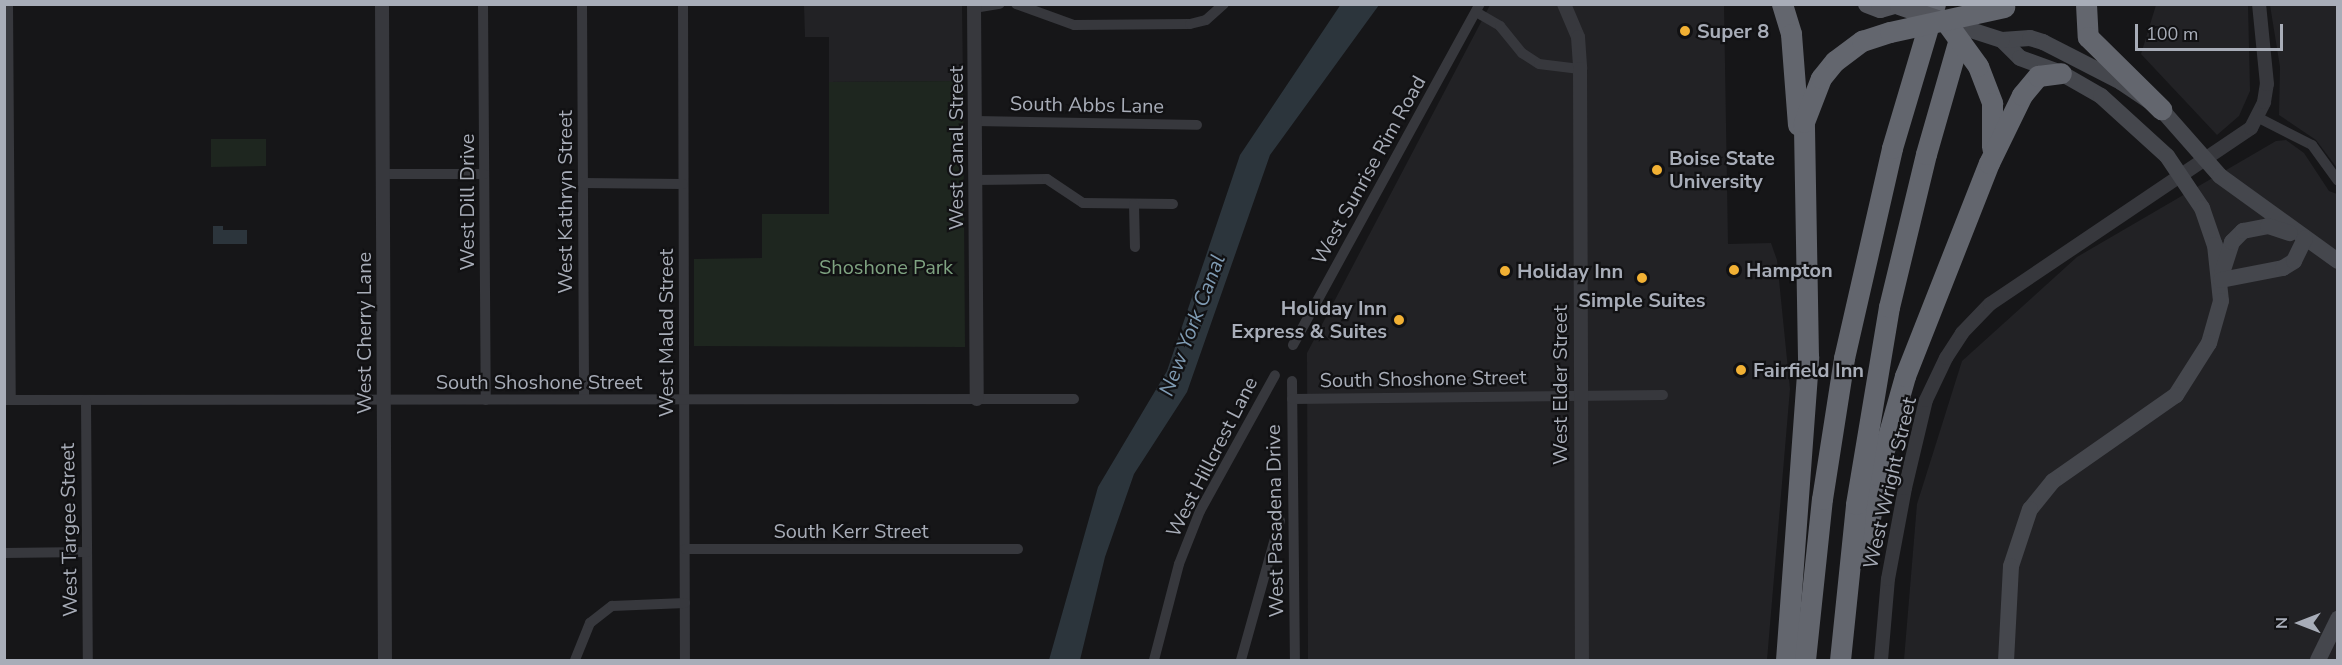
<!DOCTYPE html>
<html>
<head>
<meta charset="utf-8">
<style>
	body { margin:0 }
	#map { position:relative; width:2342px; height:665px; overflow:hidden; background:#161618; font-family:"Nunito Sans",sans-serif }
	div>[style] { position:absolute }
	[style*='--x'] { left:calc(var(--x)*1px); top:calc(var(--y)*1px); width:calc(var(--w)*1px); rotate:calc(var(--a)*1deg) }
	.built>* { inset:0; background:#222225 }
	.green>* { inset:0; background:#1e261f }
	.water>* { inset:0; background:#2c353c }
	.minor>* { height:10px; margin:-5px; padding:0 5px; transform-origin:5px; border-radius:5px; background:#37383d }
	.tertiary>* { height:14px; margin:-7px; padding:0 7px; transform-origin:7px; border-radius:7px; background:#37383d }
	.secondary>* { height:16px; margin:-8px; padding:0 8px; transform-origin:8px; border-radius:8px; background:#45474d }
	.primary>* { height:18px; margin:-9px; padding:0 9px; transform-origin:9px; border-radius:9px; background:#53555c }
	.motorway>* { height:21px; margin:-10.5px; padding:0 10.5px; transform-origin:10.5px; border-radius:10.5px; background:#63666e }
	.secondary-bridge>* { height:16px; margin:-8px; padding:0 8px; transform-origin:8px; border-radius:8px; background:#45474d }
	.primary-bridge>* { height:18px; margin:-9px; padding:0 9px; transform-origin:9px; border-radius:9px; background:#53555c }
	.motorway-bridge>* { height:21px; margin:-10.5px; padding:0 10.5px; transform-origin:10.5px; border-radius:10.5px; background:#63666e }
	.dots>* { width:16px; height:16px; translate:-50% -50%; box-sizing:border-box; border:3px solid #111113; border-radius:50% }
	span { translate:-50% -50%; white-space:nowrap; text-align:center; line-height:1.15; -webkit-text-stroke:4.5px #111113; paint-order:stroke }
	.poi-label { font-size:20px; color:#a8adb8; font-weight:700 }
	.left { translate:0 -50%; text-align:left }
	.right { translate:-100% -50%; text-align:right }
	.street-label { font-size:20px; color:#a8adb8 }
	.park-label { font-size:20px; color:#7fa381 }
	.water-label { font-size:21px; color:#7f9bb3; font-style:italic }
	.frame { position:absolute; inset:0; border:6px solid #a8adb8; pointer-events:none }
	.north { position:absolute; left:2270px; top:593px; width:60px; height:60px; -webkit-text-stroke:4px #111113; paint-order:stroke; rotate:270deg; font-size:16px; font-weight:700; line-height:24px; text-align:center; color:#a8adb8 }
	.north::after { content:''; display:block; margin:auto; width:21px; height:27px; background:#a8adb8; clip-path:polygon(50% 0,100% 100%,50% 72%,0 100%) }
	.scale { position:absolute; left:2135px; top:24px; width:148px; height:27px; box-sizing:border-box; border:3px solid #a8adb8; border-top:0; padding-left:8px; font-size:18px; line-height:21px; white-space:nowrap; color:#a8adb8; -webkit-text-stroke:4px #111113; paint-order:stroke }
</style>
</head>
<body>
<div id="map">
	<div class="built">
		<i style="clip-path:polygon(804px 5px,962px 5px,963px 81px,829px 82px,829px 37px,805px 37px)"></i>
		<i style="clip-path:polygon(1490px 5px,1724px 5px,1728px 244px,1771px 243px,1777px 260px,1790px 389px,1767px 660px,1308px 660px,1307px 353px)"></i>
		<i style="clip-path:polygon(2156px 5px,2248px 5px,2250px 91px,2239px 116px,2217px 135px,2141px 54px)"></i>
		<i style="clip-path:polygon(2270px 5px,2337px 5px,2337px 168px,2316px 140px,2279px 115px,2280px 67px)"></i>
		<i style="clip-path:polygon(2286px 140px,2304px 153px,2329px 191px,2337px 194px,2337px 660px,1904px 660px,1917px 504px,1962px 361px,2077px 257px,2276px 141px)"></i>
	</div>
	<div class="green">
		<i style="clip-path:polygon(963px 81px,965px 347px,694px 346px,694px 259px,762px 258px,762px 214px,829px 214px,829px 82px)"></i>
		<i style="clip-path:polygon(211px 139px,266px 139px,266px 166px,211px 167px)"></i>
	</div>
	<div class="water">
		<i style="clip-path:polygon(1341px 4px,1379px 5px,1270px 155px,1187px 392px,1134px 474px,1105px 557px,1080px 660px,1049px 660px,1098px 487px,1167px 371px,1240px 155px)"></i>
		<i style="clip-path:polygon(213px 226px,223px 226px,223px 230px,247px 230px,247px 244px,213px 244px)"></i>
	</div>
	<div class="minor">
		<i style="--x:8;--y:4;--w:396;--a:89.6"></i>
		<i style="--x:483;--y:4;--w:396;--a:89.6"></i>
		<i style="--x:582;--y:4;--w:395;--a:89.7"></i>
		<i style="--x:683;--y:4;--w:656;--a:89.83"></i>
		<i style="--x:1016;--y:4;--w:62;--a:19.9"></i>
		<i style="--x:1074;--y:25;--w:116;--a:-0.5"></i>
		<i style="--x:1190;--y:24;--w:16;--a:-14"></i>
		<i style="--x:1206;--y:20;--w:24;--a:-42"></i>
		<i style="--x:974;--y:8;--w:26;--a:-9"></i>
		<i style="--x:1476;--y:12;--w:28;--a:30"></i>
		<i style="--x:1500;--y:26;--w:35;--a:51"></i>
		<i style="--x:1522;--y:53;--w:20;--a:33"></i>
		<i style="--x:1539;--y:64;--w:41;--a:7"></i>
		<i style="--x:2257;--y:117;--w:62;--a:27"></i>
		<i style="--x:2312;--y:145;--w:44;--a:54.2"></i>
		<i style="--x:975;--y:121;--w:222;--a:1"></i>
		<i style="--x:383;--y:174;--w:101;--a:0"></i>
		<i style="--x:975;--y:180;--w:72;--a:-0.8"></i>
		<i style="--x:1047;--y:179;--w:43;--a:33.7"></i>
		<i style="--x:1083;--y:203;--w:90;--a:0.6"></i>
		<i style="--x:583;--y:183;--w:100;--a:0.6"></i>
		<i style="--x:1134;--y:204;--w:43;--a:88.7"></i>
		<i style="--x:1293;--y:345;--w:389;--a:-61.3"></i>
		<i style="--x:1292;--y:381;--w:279;--a:89.4"></i>
		<i style="--x:1292;--y:399;--w:371;--a:-0.6"></i>
		<i style="--x:4;--y:400;--w:1070;--a:-0.05"></i>
		<i style="--x:86;--y:400;--w:260;--a:89.6"></i>
		<i style="--x:685;--y:549;--w:333;--a:0"></i>
		<i style="--x:4;--y:553;--w:83;--a:-0.7"></i>
		<i style="--x:575;--y:660;--w:40;--a:-68"></i>
		<i style="--x:590;--y:623;--w:28;--a:-38"></i>
		<i style="--x:612;--y:606;--w:73;--a:-2.4"></i>
		<i style="--x:1154;--y:660;--w:99;--a:-75.4"></i>
		<i style="--x:1179;--y:564;--w:57;--a:-68.4"></i>
		<i style="--x:1200;--y:511;--w:155;--a:-61.1"></i>
		<i style="--x:1241;--y:660;--w:145;--a:-74.4"></i>
	</div>
	<div class="tertiary">
		<i style="--x:382;--y:4;--w:656;--a:89.74"></i>
		<i style="--x:974;--y:4;--w:395;--a:89.6"></i>
		<i style="--x:1564;--y:4;--w:36;--a:67"></i>
		<i style="--x:1578;--y:37;--w:32;--a:86"></i>
		<i style="--x:1580;--y:69;--w:591;--a:89.81"></i>
		<i style="--x:1881;--y:660;--w:81;--a:-85.1"></i>
		<i style="--x:1888;--y:579;--w:93;--a:-79.4"></i>
		<i style="--x:1905;--y:488;--w:90;--a:-76.6"></i>
		<i style="--x:1926;--y:400;--w:47;--a:-64.5"></i>
		<i style="--x:1946;--y:358;--w:30;--a:-57"></i>
		<i style="--x:1962;--y:333;--w:40;--a:-46"></i>
		<i style="--x:1990;--y:304;--w:315;--a:-34"></i>
		<i style="--x:2251;--y:128;--w:29;--a:-63"></i>
		<i style="--x:2264;--y:102;--w:18;--a:-81"></i>
		<i style="--x:2267;--y:84;--w:80;--a:-95.7"></i>
	</div>
	<div class="secondary">
		<i style="--x:2002;--y:40;--w:25;--a:45"></i>
		<i style="--x:2020;--y:58;--w:44;--a:20.1"></i>
		<i style="--x:2061;--y:73;--w:46;--a:29.9"></i>
		<i style="--x:2101;--y:96;--w:89;--a:42.3"></i>
		<i style="--x:2167;--y:156;--w:63;--a:56.1"></i>
		<i style="--x:2202;--y:208;--w:39;--a:71"></i>
		<i style="--x:2215;--y:245;--w:56;--a:83.9"></i>
		<i style="--x:2221;--y:301;--w:44;--a:105.9"></i>
		<i style="--x:2209;--y:343;--w:62;--a:122.4"></i>
		<i style="--x:2176;--y:395;--w:150;--a:145"></i>
		<i style="--x:2053;--y:481;--w:36;--a:129"></i>
		<i style="--x:2030;--y:509;--w:60;--a:108.4"></i>
		<i style="--x:2011;--y:566;--w:94;--a:93"></i>
		<i style="--x:2002;--y:40;--w:28;--a:-4"></i>
		<i style="--x:2030;--y:38;--w:14;--a:17"></i>
		<i style="--x:2043;--y:42;--w:88;--a:27.1"></i>
		<i style="--x:2121;--y:82;--w:48;--a:34"></i>
		<i style="--x:2161;--y:109;--w:89;--a:48.6"></i>
		<i style="--x:2220;--y:176;--w:145;--a:35.8"></i>
		<i style="--x:2222;--y:273;--w:33;--a:-72"></i>
		<i style="--x:2232;--y:242;--w:16;--a:-45"></i>
		<i style="--x:2243;--y:231;--w:25;--a:-11"></i>
		<i style="--x:2268;--y:226;--w:23;--a:18"></i>
		<i style="--x:2221;--y:280;--w:63;--a:-11"></i>
		<i style="--x:2283;--y:268;--w:13;--a:-32"></i>
		<i style="--x:2294;--y:261;--w:25;--a:-64"></i>
		<i style="--x:2318;--y:660;--w:46;--a:-64"></i>
	</div>
	<div class="primary">
		<i style="--x:1867;--y:4;--w:14;--a:21"></i>
		<i style="--x:1880;--y:9;--w:19;--a:-16"></i>
	</div>
	<div class="motorway">
		<i style="--x:1782;--y:4;--w:31;--a:73"></i>
		<i style="--x:1791;--y:34;--w:91;--a:85.6"></i>
		<i style="--x:2086;--y:4;--w:33;--a:87"></i>
		<i style="--x:2088;--y:37;--w:103;--a:44.6"></i>
		<i style="--x:1978;--y:66;--w:40;--a:69"></i>
		<i style="--x:1992;--y:103;--w:44;--a:90"></i>
		<i style="--x:1864;--y:556;--w:82;--a:-80.9"></i>
		<i style="--x:1877;--y:475;--w:103;--a:-74.2"></i>
		<i style="--x:1905;--y:376;--w:229;--a:-68.5"></i>
		<i style="--x:1989;--y:163;--w:76;--a:-64.1"></i>
		<i style="--x:2022;--y:95;--w:25;--a:-50"></i>
		<i style="--x:2038;--y:76;--w:23;--a:-7"></i>
		<i style="--x:1786;--y:660;--w:304;--a:-85.8"></i>
		<i style="--x:1808;--y:357;--w:235;--a:-91"></i>
		<i style="--x:1804;--y:122;--w:47;--a:-68.9"></i>
		<i style="--x:1821;--y:78;--w:22;--a:-51"></i>
		<i style="--x:1835;--y:61;--w:34;--a:-37"></i>
		<i style="--x:1862;--y:41;--w:29;--a:-18"></i>
		<i style="--x:1805;--y:660;--w:162;--a:-84"></i>
		<i style="--x:1822;--y:499;--w:143;--a:-81.1"></i>
		<i style="--x:1844;--y:358;--w:215;--a:-77.1"></i>
		<i style="--x:1892;--y:148;--w:150;--a:-73.4"></i>
		<i style="--x:1840;--y:660;--w:157;--a:-84.1"></i>
		<i style="--x:1856;--y:504;--w:200;--a:-80.5"></i>
		<i style="--x:1889;--y:307;--w:157;--a:-76.4"></i>
		<i style="--x:1926;--y:154;--w:134;--a:-74"></i>
	</div>
	<div class="secondary-bridge">
		<i style="--x:1946;--y:22;--w:59;--a:17.8"></i>
	</div>
	<div class="primary-bridge">
		<i style="--x:1899;--y:6;--w:50;--a:18.8"></i>
	</div>
	<div class="motorway-bridge">
		<i style="--x:1946;--y:22;--w:54;--a:54"></i>
		<i style="--x:1890;--y:32;--w:117;--a:-12.4"></i>
	</div>
	<div class="dots">
		<i style="left:1685px;top:31px;background:#f2b134"></i>
		<i style="left:1657px;top:170px;background:#f2b134"></i>
		<i style="left:1734px;top:270px;background:#f2b134"></i>
		<i style="left:1505px;top:271px;background:#f2b134"></i>
		<i style="left:1642px;top:278px;background:#f2b134"></i>
		<i style="left:1399px;top:320px;background:#f2b134"></i>
		<i style="left:1741px;top:370px;background:#f2b134"></i>
	</div>
	<div class="poi-label">
		<span class="left" style="left:1697px;top:31px">Super 8</span>
		<span class="left" style="left:1669px;top:170px">Boise State<br>University</span>
		<span class="left" style="left:1746px;top:270px">Hampton</span>
		<span class="left" style="left:1517px;top:271px">Holiday Inn</span>
		<span style="left:1642px;top:300px">Simple Suites</span>
		<span class="right" style="left:1387px;top:320px">Holiday Inn<br>Express &amp; Suites</span>
		<span class="left" style="left:1753px;top:370px">Fairfield Inn</span>
	</div>
	<div class="street-label">
		<span style="left:1087px;top:105px;rotate:1deg">South Abbs Lane</span>
		<span style="left:956px;top:148px;rotate:-90deg">West Canal Street</span>
		<span style="left:1369px;top:170px;rotate:-61deg">West Sunrise Rim Road</span>
		<span style="left:467px;top:202px;rotate:-90deg">West Dill Drive</span>
		<span style="left:565px;top:202px;rotate:-90deg">West Kathryn Street</span>
		<span style="left:364px;top:333px;rotate:-90deg">West Cherry Lane</span>
		<span style="left:666px;top:333px;rotate:-90deg">West Malad Street</span>
		<span style="left:1423px;top:379px;rotate:-1deg">South Shoshone Street</span>
		<span style="left:539px;top:382px">South Shoshone Street</span>
		<span style="left:1560px;top:385px;rotate:-90deg">West Elder Street</span>
		<span style="left:1212px;top:457px;rotate:-63deg">West Hillcrest Lane</span>
		<span style="left:1890px;top:483px;rotate:-77deg">West Wright Street</span>
		<span style="left:1275px;top:521px;rotate:-91deg">West Pasadena Drive</span>
		<span style="left:69px;top:530px;rotate:-91deg">West Targee Street</span>
		<span style="left:851px;top:531px">South Kerr Street</span>
	</div>
	<div class="park-label">
		<span style="left:886px;top:267px">Shoshone Park</span>
	</div>
	<div class="water-label">
		<span style="left:1192px;top:325px;rotate:-69deg">New York Canal</span>
	</div>
	<div class="frame"></div>
	<div class="north">N</div>
	<div class="scale">100 m</div>
</div>
</body>
</html>
